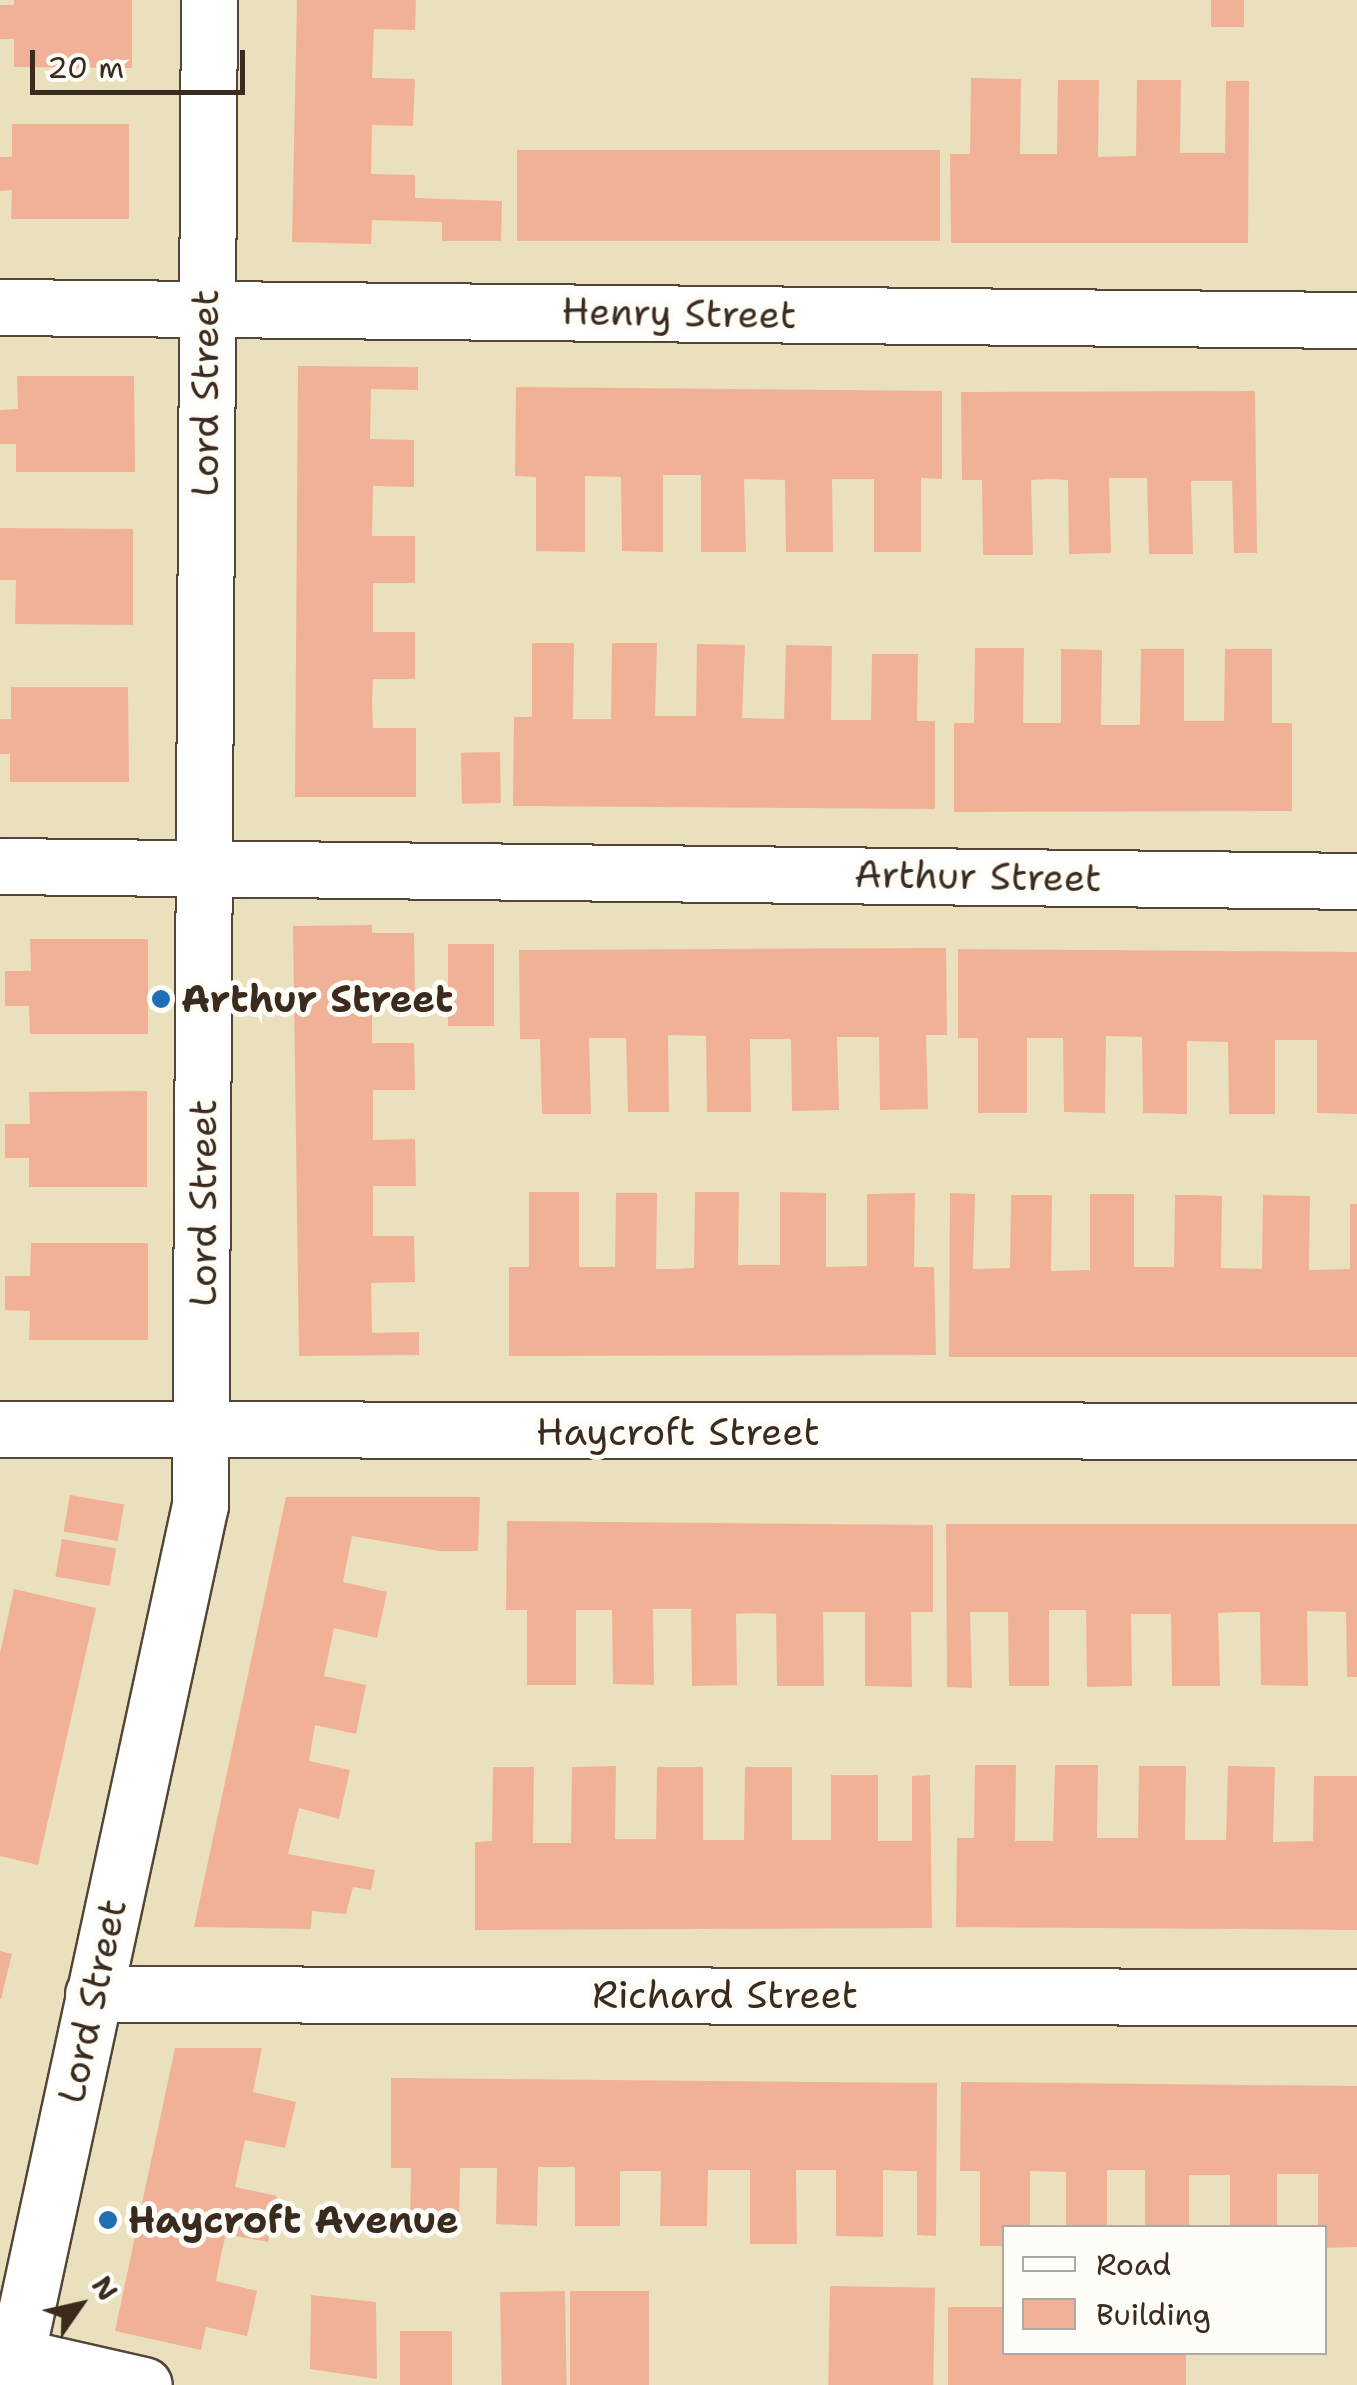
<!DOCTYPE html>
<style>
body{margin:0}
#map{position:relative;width:1357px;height:2385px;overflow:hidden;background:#ebe0bd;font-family:"Shantell Sans",sans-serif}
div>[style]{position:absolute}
.building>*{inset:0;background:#f1b196;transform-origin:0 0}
.roads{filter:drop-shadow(2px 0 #554536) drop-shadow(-2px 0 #554536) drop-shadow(0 2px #554536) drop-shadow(0 -2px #554536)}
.street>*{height:55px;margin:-27.5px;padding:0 27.5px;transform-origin:27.5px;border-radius:27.5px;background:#fff}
.dots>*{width:28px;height:28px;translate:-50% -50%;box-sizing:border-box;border:5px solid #fdfcf7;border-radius:50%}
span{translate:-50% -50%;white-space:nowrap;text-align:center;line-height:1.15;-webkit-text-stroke:10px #fdfcf7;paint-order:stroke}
.street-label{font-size:38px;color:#3b2a1e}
.poi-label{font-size:38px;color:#3b2a1e;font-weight:700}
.left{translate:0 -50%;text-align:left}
.legend{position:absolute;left:1002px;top:2225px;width:325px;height:130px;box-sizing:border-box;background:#fdfcf7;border:2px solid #afa8a0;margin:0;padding:12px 18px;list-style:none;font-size:30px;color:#3b2a1e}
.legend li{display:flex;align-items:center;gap:20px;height:50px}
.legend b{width:50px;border:2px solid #afa8a0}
.north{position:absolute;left:30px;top:2255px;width:100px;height:100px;-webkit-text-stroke:8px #fdfcf7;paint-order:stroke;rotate:56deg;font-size:28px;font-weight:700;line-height:40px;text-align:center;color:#3b2a1e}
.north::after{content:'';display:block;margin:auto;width:35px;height:45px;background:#3b2a1e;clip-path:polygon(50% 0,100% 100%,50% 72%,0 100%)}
.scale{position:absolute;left:30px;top:50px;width:215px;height:45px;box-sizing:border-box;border:5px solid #3b2a1e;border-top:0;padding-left:12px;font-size:30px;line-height:35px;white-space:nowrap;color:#3b2a1e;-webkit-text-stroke:8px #fdfcf7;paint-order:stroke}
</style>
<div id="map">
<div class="building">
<div style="clip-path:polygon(14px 0,132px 0,132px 68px,14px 67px,14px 39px,0 39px,0 5px,14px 5px)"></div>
<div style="clip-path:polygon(297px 0,416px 0,415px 30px,374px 29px,372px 78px,415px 79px,414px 104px,413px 126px,372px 125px,371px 174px,415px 175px,415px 198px,502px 201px,501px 241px,442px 241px,442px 222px,372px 220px,371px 244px,292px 242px)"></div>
<div style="left:1211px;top:0;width:33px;height:27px"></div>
<div style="clip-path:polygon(971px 78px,1021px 79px,1020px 154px,1057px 154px,1058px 80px,1099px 80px,1098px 157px,1136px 156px,1137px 80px,1181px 80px,1180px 153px,1225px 153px,1226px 81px,1249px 81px,1248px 243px,951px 243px,950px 154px,970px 154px)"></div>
<div style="clip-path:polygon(12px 124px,129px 124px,129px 219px,11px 219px,12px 190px,0 191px,0 157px,12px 157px)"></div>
<div style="left:940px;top:150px;width:91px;height:423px;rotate:90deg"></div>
<div style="clip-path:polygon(298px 366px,418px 367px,418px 390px,371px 389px,370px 439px,414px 440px,414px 487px,373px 486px,372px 536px,415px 536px,415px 583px,373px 583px,373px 632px,415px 632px,415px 679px,373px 679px,372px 701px,373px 728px,416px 728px,416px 797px,295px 797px)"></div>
<div style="clip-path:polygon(17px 376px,134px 376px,135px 472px,16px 472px,16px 444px,0 444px,0 410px,18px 409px)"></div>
<div style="clip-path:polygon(516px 387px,942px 391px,942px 479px,921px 478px,921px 552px,874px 552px,874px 479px,832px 479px,833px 552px,786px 552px,785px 480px,744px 479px,746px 552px,701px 552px,701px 475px,663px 475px,663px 552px,622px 551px,621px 477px,585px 476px,585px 552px,536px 551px,536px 477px,515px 476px)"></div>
<div style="clip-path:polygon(1255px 391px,1257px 553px,1234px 553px,1232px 481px,1191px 481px,1193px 554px,1149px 554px,1147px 478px,1109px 478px,1111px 553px,1069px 554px,1068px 480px,1051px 479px,1031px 480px,1033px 555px,983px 555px,982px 480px,962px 480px,961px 392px)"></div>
<div style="clip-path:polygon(0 528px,133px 529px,133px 625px,15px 624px,16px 580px,0 580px)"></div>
<div style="clip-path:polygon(532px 643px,574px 643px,573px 719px,611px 719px,612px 643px,657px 643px,655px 716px,696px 716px,697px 644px,745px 645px,742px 718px,784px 719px,786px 645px,832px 646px,831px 720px,871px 720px,872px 654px,918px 654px,917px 721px,935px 721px,935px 809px,513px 806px,514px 717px,532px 717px)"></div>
<div style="clip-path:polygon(975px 648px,1024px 648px,1023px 723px,1061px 723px,1061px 649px,1102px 650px,1101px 725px,1140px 725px,1141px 649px,1184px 649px,1184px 721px,1224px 721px,1225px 649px,1272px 649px,1272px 723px,1292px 723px,1292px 811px,954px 812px,954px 723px,974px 723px)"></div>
<div style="clip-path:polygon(11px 687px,128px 687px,129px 782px,10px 782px,10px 754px,0 754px,0 719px,11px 719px)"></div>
<div style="left:500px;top:752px;width:51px;height:39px;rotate:89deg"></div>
<div style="clip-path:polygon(372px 925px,372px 933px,414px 933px,415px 994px,372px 994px,372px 1043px,414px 1043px,415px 1090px,373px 1090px,373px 1140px,415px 1139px,416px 1186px,373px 1186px,373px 1236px,414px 1236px,415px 1282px,371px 1283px,372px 1333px,419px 1332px,419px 1355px,299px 1356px,293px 926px)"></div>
<div style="clip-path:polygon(30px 939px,148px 939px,148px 1034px,30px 1034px,29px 1006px,5px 1006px,5px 971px,31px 971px)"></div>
<div style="left:448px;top:944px;width:46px;height:82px"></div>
<div style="clip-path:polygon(946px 948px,947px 1035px,926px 1035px,928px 1109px,880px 1110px,879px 1037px,837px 1037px,839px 1110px,792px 1111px,791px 1039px,750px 1039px,751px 1112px,707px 1112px,706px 1036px,668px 1035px,669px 1112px,628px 1112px,626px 1038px,589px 1038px,591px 1114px,542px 1114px,540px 1039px,520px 1039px,519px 950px)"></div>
<div style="clip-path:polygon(958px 949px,1357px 952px,1357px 1114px,1317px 1113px,1317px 1040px,1275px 1040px,1275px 1114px,1229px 1114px,1228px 1042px,1187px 1041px,1187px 1114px,1143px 1113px,1142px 1037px,1106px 1036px,1105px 1113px,1064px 1112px,1063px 1038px,1027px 1038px,1027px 1113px,978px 1113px,978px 1038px,958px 1038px)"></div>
<div style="clip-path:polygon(147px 1091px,147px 1187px,29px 1187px,29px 1158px,5px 1158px,5px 1124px,30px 1124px,29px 1092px)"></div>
<div style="clip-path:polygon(529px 1192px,579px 1192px,579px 1267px,615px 1267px,616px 1193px,657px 1193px,656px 1269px,675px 1269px,694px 1268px,695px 1192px,739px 1192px,738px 1265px,780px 1265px,780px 1192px,826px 1193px,826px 1267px,867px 1266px,867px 1194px,915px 1193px,914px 1267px,934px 1267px,936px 1355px,509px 1356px,509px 1267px,529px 1267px)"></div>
<div style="clip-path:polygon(950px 1193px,975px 1194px,973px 1269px,1010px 1268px,1011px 1195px,1052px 1195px,1051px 1271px,1090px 1270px,1090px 1194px,1134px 1194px,1134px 1267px,1174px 1267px,1175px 1195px,1198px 1195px,1222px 1196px,1221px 1268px,1262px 1269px,1263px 1195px,1310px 1196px,1309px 1270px,1350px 1269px,1350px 1204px,1357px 1204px,1357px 1357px,949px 1357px)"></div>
<div style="clip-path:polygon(31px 1243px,148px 1243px,148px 1340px,29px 1340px,30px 1311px,5px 1310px,5px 1276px,30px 1276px)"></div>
<div style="left:70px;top:1495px;width:55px;height:37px;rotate:10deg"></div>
<div style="clip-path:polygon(286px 1497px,480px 1497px,478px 1551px,440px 1551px,352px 1536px,343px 1582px,387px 1592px,377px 1638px,334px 1628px,324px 1676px,366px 1685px,356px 1734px,315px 1725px,309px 1761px,350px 1770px,339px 1819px,299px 1808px,288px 1854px,375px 1870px,371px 1890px,353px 1887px,346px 1914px,312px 1911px,311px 1929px,194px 1927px)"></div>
<div style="clip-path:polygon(507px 1521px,933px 1525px,933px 1612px,911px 1612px,912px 1687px,865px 1686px,865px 1612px,823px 1612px,824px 1686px,777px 1686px,776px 1614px,756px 1613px,736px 1614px,737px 1685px,692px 1686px,691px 1609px,653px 1609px,654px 1685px,613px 1684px,612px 1610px,576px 1610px,576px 1685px,527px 1685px,527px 1610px,506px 1610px)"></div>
<div style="clip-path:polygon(946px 1524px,1357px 1524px,1357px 1677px,1347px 1677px,1346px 1612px,1307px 1611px,1308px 1686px,1261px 1685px,1260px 1612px,1240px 1612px,1218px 1613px,1220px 1686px,1172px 1686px,1171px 1614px,1131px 1614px,1132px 1686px,1087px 1687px,1086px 1610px,1049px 1610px,1049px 1686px,1009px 1686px,1008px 1612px,970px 1612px,972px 1688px,947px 1687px)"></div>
<div style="left:62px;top:1539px;width:55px;height:38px;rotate:10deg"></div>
<div style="clip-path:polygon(14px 1589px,96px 1608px,38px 1865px,0 1856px,0 1653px)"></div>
<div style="clip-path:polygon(975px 1765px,1016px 1765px,1015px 1841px,1053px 1841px,1055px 1765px,1098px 1765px,1097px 1838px,1138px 1838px,1139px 1766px,1186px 1766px,1185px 1840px,1226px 1840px,1228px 1766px,1275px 1767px,1273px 1842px,1313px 1841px,1314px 1776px,1357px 1776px,1357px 1930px,956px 1927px,957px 1838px,974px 1838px)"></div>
<div style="clip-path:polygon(616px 1766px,615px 1839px,656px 1839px,657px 1767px,703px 1767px,703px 1840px,744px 1840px,745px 1767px,792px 1767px,792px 1840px,831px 1840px,831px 1775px,878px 1775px,878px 1841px,912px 1841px,912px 1776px,930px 1775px,932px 1928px,475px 1930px,475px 1842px,492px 1841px,493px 1767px,534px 1767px,533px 1843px,571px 1843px,572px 1767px)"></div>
<div style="clip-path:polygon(0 1951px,12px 1954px,1px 1999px,0 1999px)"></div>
<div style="clip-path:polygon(175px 2048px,262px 2048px,253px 2092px,296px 2102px,285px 2148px,245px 2140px,235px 2187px,277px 2196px,268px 2242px,226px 2234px,221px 2255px,216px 2281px,257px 2291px,247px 2336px,206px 2327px,201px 2350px,115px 2331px)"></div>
<div style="clip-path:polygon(391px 2078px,937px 2083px,936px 2236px,917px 2235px,917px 2171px,900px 2171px,883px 2170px,883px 2237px,836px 2236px,836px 2170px,796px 2170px,797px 2244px,750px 2244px,750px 2170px,708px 2170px,707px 2226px,660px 2226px,661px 2171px,620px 2171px,620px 2226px,575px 2226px,575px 2167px,538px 2167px,537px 2226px,496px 2224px,497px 2168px,460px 2168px,459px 2226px,410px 2225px,411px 2168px,391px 2168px)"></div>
<div style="clip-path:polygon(961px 2082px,1357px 2086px,1357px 2247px,1324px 2248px,1324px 2228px,1318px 2228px,1318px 2174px,1277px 2174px,1277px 2228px,1230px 2228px,1230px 2175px,1189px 2175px,1189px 2228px,1145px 2228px,1145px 2170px,1107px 2170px,1107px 2228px,1066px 2228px,1066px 2172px,1030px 2171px,1030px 2228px,1004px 2228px,1004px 2246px,980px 2246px,980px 2171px,960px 2171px)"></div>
<div style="left:830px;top:2286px;width:105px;height:99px;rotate:1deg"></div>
<div style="left:565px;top:2291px;width:94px;height:65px;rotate:89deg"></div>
<div style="left:570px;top:2291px;width:79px;height:94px"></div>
<div style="clip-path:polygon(311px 2295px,376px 2302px,377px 2379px,310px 2369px)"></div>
<div style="clip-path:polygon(948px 2307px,1004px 2307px,1004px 2352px,1186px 2352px,1186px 2385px,948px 2385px)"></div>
<div style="left:452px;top:2331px;width:54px;height:52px;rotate:90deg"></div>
</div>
<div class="roads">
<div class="street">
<div style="left:0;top:307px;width:1357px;rotate:0.55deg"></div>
<div style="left:0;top:866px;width:1357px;rotate:0.63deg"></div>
<div style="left:0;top:1429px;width:1357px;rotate:0.08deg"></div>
<div style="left:93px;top:1994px;width:1264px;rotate:0.14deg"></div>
<div style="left:16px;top:2356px;width:131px;rotate:12.8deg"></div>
<div style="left:10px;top:2385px;width:900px;rotate:-77.82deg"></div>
<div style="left:200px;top:1505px;width:1505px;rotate:-89.66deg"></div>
</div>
</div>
<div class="dots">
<div style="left:161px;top:999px;background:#1f6fb2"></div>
<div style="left:108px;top:2220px;background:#1f6fb2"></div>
</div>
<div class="street-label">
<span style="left:679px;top:313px;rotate:1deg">Henry Street</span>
<span style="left:205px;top:393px;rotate:-90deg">Lord Street</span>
<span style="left:978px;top:876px;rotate:1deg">Arthur Street</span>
<span style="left:203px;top:1203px;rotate:-90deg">Lord Street</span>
<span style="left:678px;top:1432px">Haycroft Street</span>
<span style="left:725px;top:1995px">Richard Street</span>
<span style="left:92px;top:2001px;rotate:-78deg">Lord Street</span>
</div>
<div class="poi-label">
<span class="left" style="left:181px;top:999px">Arthur Street</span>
<span class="left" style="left:128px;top:2220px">Haycroft Avenue</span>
</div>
<ul class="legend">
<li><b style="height:12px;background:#fff"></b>Road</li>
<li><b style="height:28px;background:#f1b196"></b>Building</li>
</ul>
<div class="north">N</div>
<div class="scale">20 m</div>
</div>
